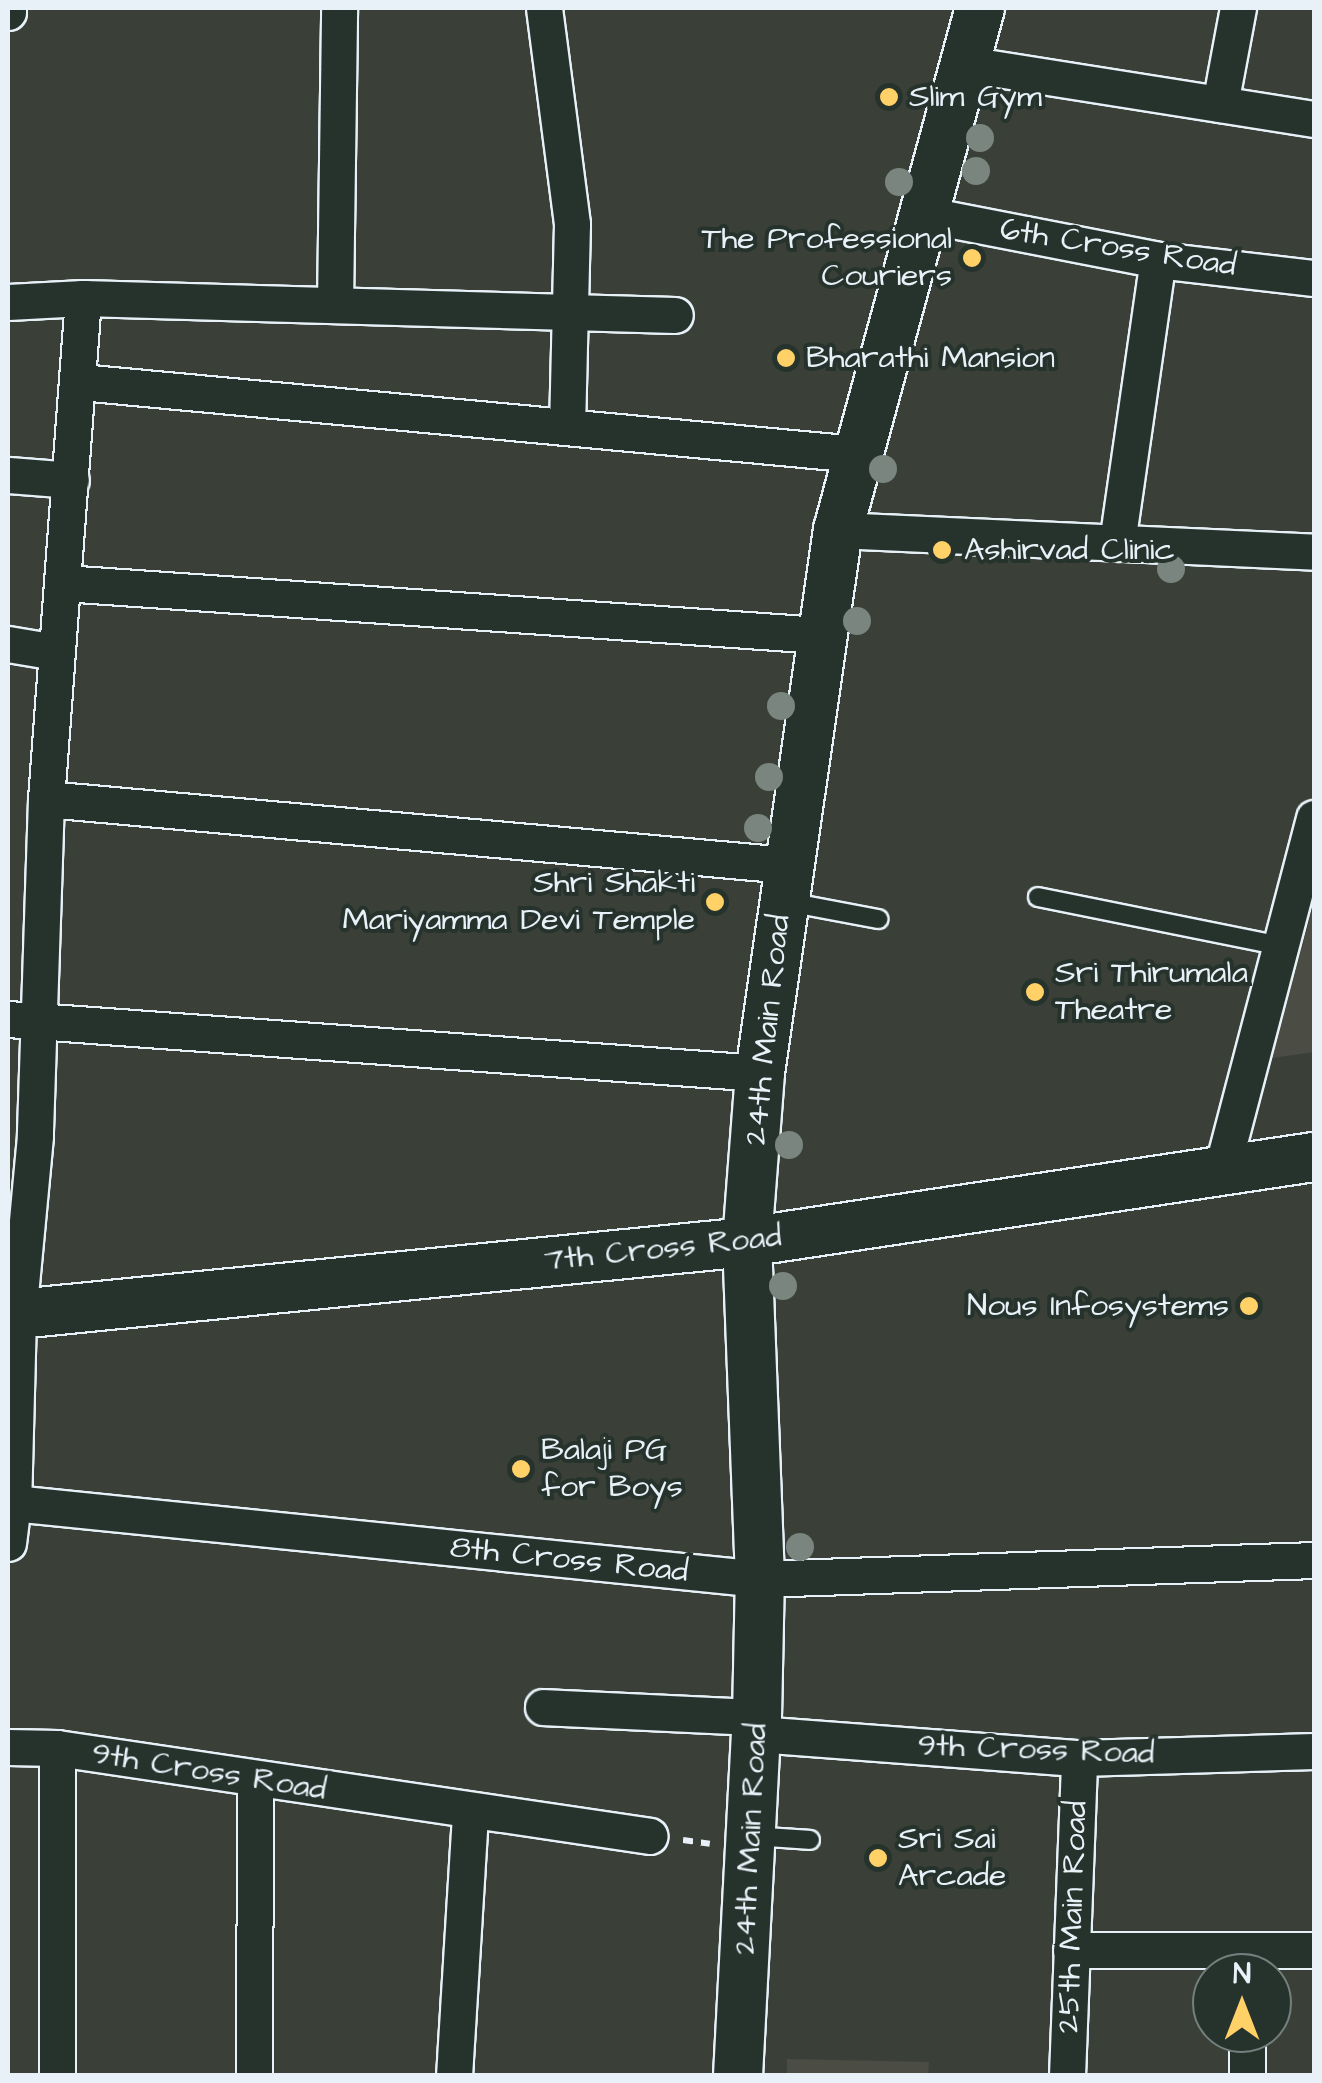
<!DOCTYPE html>
<style>
body{margin:0}
#map{position:relative;width:1322px;height:2083px;overflow:hidden;background:#3a4038;font-family:"Architects Daughter",sans-serif}
div>[style]{position:absolute}
.built>*{inset:0;background:#4b4c44}
.path>*{height:6px;margin-top:-3px;transform-origin:0;background:repeating-linear-gradient(90deg,#e8f1f8 0 10px,transparent 0 18px)}
.roads{filter:drop-shadow(2px 0 #e8f1f8) drop-shadow(-2px 0 #e8f1f8) drop-shadow(0 2px #e8f1f8) drop-shadow(0 -2px #e8f1f8)}
.lane>*{height:18px;margin:-9px;padding:0 9px;transform-origin:9px;border-radius:9px;background:#26332d}
.street>*{height:35px;margin:-17.5px;padding:0 17.5px;transform-origin:17.5px;border-radius:17.5px;background:#26332d}
.secondary>*{height:48px;margin:-24px;padding:0 24px;transform-origin:24px;border-radius:24px;background:#26332d}
.trees>*{width:28px;height:28px;margin:-14px;border-radius:50%;background:#79857e}
.dots>*{width:28px;height:28px;translate:-50% -50%;box-sizing:border-box;border:5px solid #26332d;border-radius:50%}
span{translate:-50% -50%;white-space:nowrap;text-align:center;line-height:1.15;-webkit-text-stroke:8px #26332d;paint-order:stroke}
.poi-label{font-size:32px;color:#e8f1f8}
.left{translate:0 -50%;text-align:left}
.right{translate:-100% -50%;text-align:right}
.street-label{font-size:32px;color:#e8f1f8}
.frame{position:absolute;inset:0;border:10px solid #e8f1f8;pointer-events:none}
.north{position:absolute;left:1192px;top:1953px;width:100px;height:100px;box-sizing:border-box;background:#26332d;border:2px solid #747f7e;border-radius:50%;rotate:0deg;font-size:28px;font-weight:700;line-height:40px;text-align:center;color:#e8f1f8}
.north::after{content:'';display:block;margin:auto;width:35px;height:45px;background:#ffd166;clip-path:polygon(50% 0,100% 100%,50% 72%,0 100%)}
</style>
<div id="map">
<div class="built">
<div style="clip-path:polygon(1314px 903px,1314px 1052px,1272px 1058px)"></div>
<div style="clip-path:polygon(787px 2059px,929px 2062px,928px 2075px,787px 2075px)"></div>
</div>
<div class="path">
<div style="left:683px;top:1840px;width:27px;rotate:8deg"></div>
</div>
<div class="roads">
<div class="lane">
<div style="left:1038px;top:897px;width:248px;rotate:11.4deg"></div>
<div style="left:788px;top:902px;width:92px;rotate:10.7deg"></div>
<div style="left:752px;top:1836px;width:58px;rotate:3.9deg"></div>
</div>
<div class="street">
<div style="left:544px;top:8px;width:218px;rotate:82.6deg"></div>
<div style="left:572px;top:224px;width:199px;rotate:91.4deg"></div>
<div style="left:8px;top:12px;width:4px;rotate:-90deg"></div>
<div style="left:966px;top:64px;width:352px;rotate:9deg"></div>
<div style="left:1220px;top:104px;width:98px;rotate:-79.4deg"></div>
<div style="left:922px;top:214px;width:240px;rotate:11deg"></div>
<div style="left:1158px;top:260px;width:157px;rotate:6.6deg"></div>
<div style="left:83px;top:298px;width:502px;rotate:94.22deg"></div>
<div style="left:46px;top:799px;width:337px;rotate:91.9deg"></div>
<div style="left:35px;top:1136px;width:181px;rotate:95.4deg"></div>
<div style="left:18px;top:1316px;width:187px;rotate:91.5deg"></div>
<div style="left:13px;top:1503px;width:751px;rotate:5.81deg"></div>
<div style="left:760px;top:1579px;width:554px;rotate:-1.96deg"></div>
<div style="left:8px;top:302px;width:75px;rotate:-3.1deg"></div>
<div style="left:83px;top:298px;width:592px;rotate:1.64deg"></div>
<div style="left:335px;top:305px;width:297px;rotate:-89.2deg"></div>
<div style="left:80px;top:382px;width:779px;rotate:5.3deg"></div>
<div style="left:8px;top:475px;width:63px;rotate:4.5deg"></div>
<div style="left:838px;top:530px;width:477px;rotate:2.6deg"></div>
<div style="left:1117px;top:543px;width:286px;rotate:-81.8deg"></div>
<div style="left:63px;top:583px;width:759px;rotate:3.93deg"></div>
<div style="left:8px;top:644px;width:49px;rotate:9.5deg"></div>
<div style="left:46px;top:799px;width:744px;rotate:5.09deg"></div>
<div style="left:8px;top:1019px;width:754px;rotate:4.11deg"></div>
<div style="left:1222px;top:1169px;width:363px;rotate:-75.3deg"></div>
<div style="left:8px;top:1543px;width:40px;rotate:-82.9deg"></div>
<div style="left:543px;top:1707px;width:214px;rotate:2.7deg"></div>
<div style="left:757px;top:1734px;width:323px;rotate:4.3deg"></div>
<div style="left:1079px;top:1758px;width:235px;rotate:-1.7deg"></div>
<div style="left:8px;top:1747px;width:49px;rotate:1.2deg"></div>
<div style="left:57px;top:1748px;width:599px;rotate:8.44deg"></div>
<div style="left:57px;top:1748px;width:328px;rotate:90deg"></div>
<div style="left:1071px;top:1950px;width:243px"></div>
<div style="left:1247px;top:2033px;width:43px;rotate:90deg"></div>
<div style="left:254px;top:2076px;width:298px;rotate:-89.8deg"></div>
<div style="left:454px;top:2076px;width:262px;rotate:-86.5deg"></div>
<div style="left:1067px;top:2076px;width:318px;rotate:-87.8deg"></div>
</div>
<div class="secondary">
<div style="left:8px;top:1315px;width:743px;rotate:-5.64deg"></div>
<div style="left:747px;top:1242px;width:573px;rotate:-8.53deg"></div>
<div style="left:738px;top:2076px;width:360px;rotate:-87deg"></div>
<div style="left:757px;top:1717px;width:138px;rotate:-88.8deg"></div>
<div style="left:760px;top:1579px;width:337px;rotate:-92.2deg"></div>
<div style="left:747px;top:1242px;width:169px;rotate:-85.6deg"></div>
<div style="left:760px;top:1073px;width:549px;rotate:-81.83deg"></div>
<div style="left:838px;top:530px;width:541px;rotate:-74.78deg"></div>
</div>
</div>
<div class="trees">
<div style="left:980px;top:138px"></div>
<div style="left:976px;top:171px"></div>
<div style="left:899px;top:182px"></div>
<div style="left:883px;top:469px"></div>
<div style="left:1171px;top:569px"></div>
<div style="left:857px;top:621px"></div>
<div style="left:781px;top:706px"></div>
<div style="left:769px;top:777px"></div>
<div style="left:758px;top:828px"></div>
<div style="left:789px;top:1145px"></div>
<div style="left:783px;top:1286px"></div>
<div style="left:800px;top:1547px"></div>
</div>
<div class="dots">
<div style="left:889px;top:97px;background:#ffd166"></div>
<div style="left:972px;top:258px;background:#ffd166"></div>
<div style="left:786px;top:358px;background:#ffd166"></div>
<div style="left:942px;top:550px;background:#ffd166"></div>
<div style="left:715px;top:902px;background:#ffd166"></div>
<div style="left:1035px;top:992px;background:#ffd166"></div>
<div style="left:1249px;top:1306px;background:#ffd166"></div>
<div style="left:521px;top:1469px;background:#ffd166"></div>
<div style="left:878px;top:1858px;background:#ffd166"></div>
</div>
<div class="poi-label">
<span class="left" style="left:909px;top:97px">Slim Gym</span>
<span class="right" style="left:952px;top:258px">The Professional<br>Couriers</span>
<span class="left" style="left:806px;top:358px">Bharathi Mansion</span>
<span class="left" style="left:964px;top:550px">Ashirvad Clinic</span>
<span class="right" style="left:695px;top:902px">Shri Shakti<br>Mariyamma Devi Temple</span>
<span class="left" style="left:1055px;top:992px">Sri Thirumala<br>Theatre</span>
<span class="right" style="left:1229px;top:1306px">Nous Infosystems</span>
<span class="left" style="left:541px;top:1469px">Balaji PG<br>for Boys</span>
<span class="left" style="left:898px;top:1858px">Sri Sai<br>Arcade</span>
</div>
<div class="street-label">
<span style="left:1118px;top:248px;rotate:9deg">6th Cross Road</span>
<span style="left:768px;top:1030px;rotate:-84deg">24th Main Road</span>
<span style="left:663px;top:1249px;rotate:-6deg">7th Cross Road</span>
<span style="left:569px;top:1560px;rotate:6deg">8th Cross Road</span>
<span style="left:1036px;top:1750px;rotate:2deg">9th Cross Road</span>
<span style="left:209px;top:1772px;rotate:9deg">9th Cross Road</span>
<span style="left:751px;top:1839px;rotate:-87deg">24th Main Road</span>
<span style="left:1073px;top:1917px;rotate:-88deg">25th Main Road</span>
</div>
<div class="frame"></div>
<div class="north">N</div>
</div>
